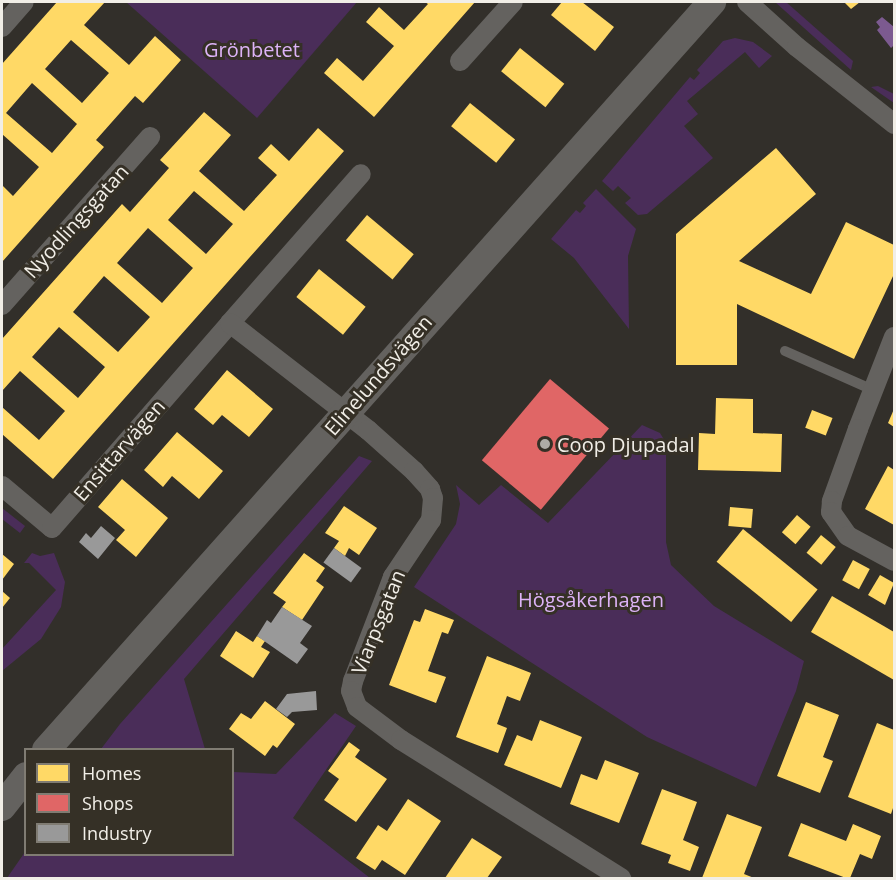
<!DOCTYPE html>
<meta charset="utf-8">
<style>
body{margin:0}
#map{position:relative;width:896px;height:880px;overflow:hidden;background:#322f2a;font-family:"Open Sans",sans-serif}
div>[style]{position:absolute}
.green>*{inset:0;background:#4a2d59}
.water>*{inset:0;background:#7c5a90}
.homes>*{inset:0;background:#ffd966;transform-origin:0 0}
.shops>*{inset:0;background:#e06666;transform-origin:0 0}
.industry>*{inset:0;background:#999;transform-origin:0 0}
.lane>*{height:10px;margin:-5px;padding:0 5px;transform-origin:5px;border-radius:5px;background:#64625f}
.street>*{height:20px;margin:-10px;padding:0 10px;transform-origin:10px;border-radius:10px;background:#64625f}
.secondary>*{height:28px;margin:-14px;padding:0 14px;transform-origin:14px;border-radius:14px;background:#64625f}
.dots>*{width:16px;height:16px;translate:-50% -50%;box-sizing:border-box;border:3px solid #353026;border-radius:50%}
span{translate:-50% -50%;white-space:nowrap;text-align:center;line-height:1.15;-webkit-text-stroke:6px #353026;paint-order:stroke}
.park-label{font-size:20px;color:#ddb3f7}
.street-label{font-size:20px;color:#f1eee7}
.poi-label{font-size:20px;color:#f1eee7}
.left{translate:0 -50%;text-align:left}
.frame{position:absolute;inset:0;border:3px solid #f1eee7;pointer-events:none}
.legend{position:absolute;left:24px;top:748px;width:210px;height:108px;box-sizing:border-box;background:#353026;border:2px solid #807c73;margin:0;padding:8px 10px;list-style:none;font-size:18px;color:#f1eee7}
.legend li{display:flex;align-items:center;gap:12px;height:30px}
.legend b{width:30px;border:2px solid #807c73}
</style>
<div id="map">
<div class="green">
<div style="clip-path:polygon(126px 2px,357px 2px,257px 118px)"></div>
<div style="clip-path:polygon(775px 2px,786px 2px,853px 61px,851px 70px)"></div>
<div style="clip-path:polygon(735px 38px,753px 42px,772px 56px,759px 68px,745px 52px,687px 101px,698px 114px,684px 126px,713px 158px,647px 214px,638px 215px,625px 203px,631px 198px,618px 186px,613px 191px,602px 181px,690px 77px,694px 80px,700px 73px,697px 70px,723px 41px)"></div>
<div style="clip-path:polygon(878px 86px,894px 94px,894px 103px,871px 87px)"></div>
<div style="clip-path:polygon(596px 189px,636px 229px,628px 256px,629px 329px,574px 258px,551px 239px,576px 210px,580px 213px,586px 206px,583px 203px)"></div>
<div style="clip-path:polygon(642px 425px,660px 433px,666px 443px,666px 542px,671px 565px,714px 606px,804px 661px,796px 691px,756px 787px,647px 737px,414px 587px,456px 524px,460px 504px,456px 485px,479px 505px,501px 485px,548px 523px)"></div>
<div style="clip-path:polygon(359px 456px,372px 461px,184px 679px,205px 749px,101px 749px,120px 724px)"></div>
<div style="clip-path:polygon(2px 508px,25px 526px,20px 533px,2px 519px)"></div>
<div style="clip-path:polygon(32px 553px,40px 556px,54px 553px,65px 582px,61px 607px,41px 639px,2px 671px,2px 649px,56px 590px,29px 563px,24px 563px)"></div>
<div style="clip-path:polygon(335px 713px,356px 726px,293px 818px,370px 878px,7px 878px,25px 852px,26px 854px,232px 854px,233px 772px,276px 774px)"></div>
</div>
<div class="water">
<div style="clip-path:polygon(882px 17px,894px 27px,894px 45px,891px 48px,877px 30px,880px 27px,876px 22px)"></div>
</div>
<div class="homes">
<div style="clip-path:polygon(evenodd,57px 2px,105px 2px,84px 25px,129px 65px,155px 36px,181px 60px,143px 103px,135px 96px,96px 140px,104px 147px,2px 262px,2px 185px,13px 196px,39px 167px,2px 134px,2px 64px,57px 2px,71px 40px,109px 73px,82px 103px,45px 69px,71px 40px,57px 2px,32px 83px,77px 124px,52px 153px,6px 113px,32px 83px)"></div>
<div style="clip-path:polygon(425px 2px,475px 2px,374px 117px,324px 73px,337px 58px,363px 81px,394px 46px,366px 22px,379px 7px,404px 30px,428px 4px)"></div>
<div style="clip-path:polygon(562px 2px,582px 2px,614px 27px,595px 51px,551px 15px)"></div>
<div style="clip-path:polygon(844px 2px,860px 2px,851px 9px)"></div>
<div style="left:520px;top:48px;width:57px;height:30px;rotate:39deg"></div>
<div style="left:470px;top:103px;width:58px;height:30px;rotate:39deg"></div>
<div style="clip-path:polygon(evenodd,204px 112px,231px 135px,199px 171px,244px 211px,277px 175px,258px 158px,271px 144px,289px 161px,318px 128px,344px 151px,53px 479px,2px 434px,2px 407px,39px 440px,65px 411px,20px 371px,2px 391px,2px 339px,122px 204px,130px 212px,169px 168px,160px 160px,204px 112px,194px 191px,233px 224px,206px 254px,168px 220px,194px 191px,204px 112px,148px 228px,193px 268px,162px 303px,117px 263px,148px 228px,204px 112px,104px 276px,150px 317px,118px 352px,73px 312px,104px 276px,204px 112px,59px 327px,105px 367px,78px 398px,32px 357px,59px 327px)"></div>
<div style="clip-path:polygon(776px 148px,816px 194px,739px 261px,811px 294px,846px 222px,894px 245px,894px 274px,854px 359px,737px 304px,737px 365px,676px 365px,676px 234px)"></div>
<div style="left:367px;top:215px;width:61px;height:33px;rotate:40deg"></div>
<div style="left:319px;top:269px;width:60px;height:36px;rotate:39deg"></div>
<div style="clip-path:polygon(227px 370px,273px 409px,249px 437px,222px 415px,213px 425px,194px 409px)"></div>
<div style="clip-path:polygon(716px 398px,753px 399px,753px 433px,782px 434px,781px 472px,698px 470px,699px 433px,715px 434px)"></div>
<div style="clip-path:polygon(894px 409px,894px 427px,888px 423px)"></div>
<div style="left:812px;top:410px;width:22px;height:19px;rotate:21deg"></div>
<div style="clip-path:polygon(177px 432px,223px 471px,199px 499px,172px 476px,163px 487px,144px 470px)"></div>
<div style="clip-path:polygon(888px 466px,894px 470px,894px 525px,865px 509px)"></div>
<div style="clip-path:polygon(122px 479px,168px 518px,136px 557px,116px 540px,125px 530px,98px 507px)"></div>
<div style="clip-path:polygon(344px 506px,377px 528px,359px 555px,349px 548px,345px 556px,334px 548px,339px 541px,325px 533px)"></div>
<div style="left:730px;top:507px;width:23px;height:19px;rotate:5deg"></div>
<div style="left:797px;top:515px;width:18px;height:23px;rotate:41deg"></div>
<div style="left:743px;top:529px;width:96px;height:42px;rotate:39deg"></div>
<div style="left:821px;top:535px;width:19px;height:23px;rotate:39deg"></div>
<div style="clip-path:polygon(304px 553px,325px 568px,316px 581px,324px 587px,302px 620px,282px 607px,286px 602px,273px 593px)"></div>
<div style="clip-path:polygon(2px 554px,14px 564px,2px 580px)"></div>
<div style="left:853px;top:560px;width:19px;height:23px;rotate:28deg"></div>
<div style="clip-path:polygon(880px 575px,894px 583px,885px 605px,868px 595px)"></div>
<div style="clip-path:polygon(2px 591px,10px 598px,2px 608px)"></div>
<div style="clip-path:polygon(832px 596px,894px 632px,894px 680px,811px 632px)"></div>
<div style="clip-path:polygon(425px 609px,454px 620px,448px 634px,442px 632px,428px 671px,446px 677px,436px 703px,389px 685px,414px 620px,420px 622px)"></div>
<div style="clip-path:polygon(236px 631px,253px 642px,257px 636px,265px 641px,261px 647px,270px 652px,253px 678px,220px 656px)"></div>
<div style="clip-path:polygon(487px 656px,531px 673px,520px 701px,507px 696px,497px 724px,507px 728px,498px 753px,456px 737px)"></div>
<div style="clip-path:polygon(265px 701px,295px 724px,277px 748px,273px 745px,265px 756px,229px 729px,241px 713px,251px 719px)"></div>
<div style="clip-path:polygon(806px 702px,839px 715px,823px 757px,833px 761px,820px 793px,777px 776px)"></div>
<div style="clip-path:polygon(540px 720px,582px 737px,561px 788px,504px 765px,517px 735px,532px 741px)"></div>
<div style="clip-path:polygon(877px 723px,894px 730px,894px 805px,891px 814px,848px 797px)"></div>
<div style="clip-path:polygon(349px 742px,360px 750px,355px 757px,387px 779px,356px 822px,324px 800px,339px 779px,328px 771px)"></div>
<div style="clip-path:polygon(605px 760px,639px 773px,619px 823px,570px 804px,581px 774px,597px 780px)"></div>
<div style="clip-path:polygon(662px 789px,697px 802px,683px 840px,699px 847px,690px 871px,668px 863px,671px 855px,641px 844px)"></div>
<div style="clip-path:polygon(408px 799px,441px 821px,405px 875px,382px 860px,375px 870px,356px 858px,378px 825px,387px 831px)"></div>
<div style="clip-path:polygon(727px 814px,762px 827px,744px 874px,754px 878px,702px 878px)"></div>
<div style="clip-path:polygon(801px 823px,846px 841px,853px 824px,881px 836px,872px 859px,860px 854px,850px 878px,846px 878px,788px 856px)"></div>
<div style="clip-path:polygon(472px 838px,502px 857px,487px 878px,445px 878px)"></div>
</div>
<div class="shops">
<div style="left:550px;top:379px;width:77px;height:106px;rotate:40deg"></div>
</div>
<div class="industry">
<div style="clip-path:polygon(101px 526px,115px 538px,98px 559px,79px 542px,86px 533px,91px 538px)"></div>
<div style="left:334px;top:548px;width:34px;height:18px;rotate:36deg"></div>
<div style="clip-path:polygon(282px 607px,312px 626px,300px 643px,308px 649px,297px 664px,257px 636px,267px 620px,271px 623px)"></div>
<div style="clip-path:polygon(316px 691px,317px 710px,292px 712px,287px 717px,276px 709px,287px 694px)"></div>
</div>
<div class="lane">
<div style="left:785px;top:351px;width:96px;rotate:23.9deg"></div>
</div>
<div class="street">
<div style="left:747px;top:2px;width:67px;rotate:42deg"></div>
<div style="left:797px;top:47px;width:124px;rotate:38.4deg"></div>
<div style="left:2px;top:27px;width:33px;rotate:-49deg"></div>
<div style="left:460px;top:61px;width:79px;rotate:-48.1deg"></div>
<div style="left:2px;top:305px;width:224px;rotate:-48.6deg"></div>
<div style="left:230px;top:323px;width:198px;rotate:-48.7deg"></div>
<div style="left:894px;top:337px;width:99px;rotate:111.4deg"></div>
<div style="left:858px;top:429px;width:77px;rotate:109.9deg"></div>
<div style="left:832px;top:501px;width:11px;rotate:95deg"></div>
<div style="left:831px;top:512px;width:29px;rotate:55deg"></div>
<div style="left:848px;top:536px;width:52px;rotate:28.5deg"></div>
<div style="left:2px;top:486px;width:65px;rotate:40deg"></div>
<div style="left:52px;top:528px;width:271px;rotate:-49deg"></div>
<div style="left:230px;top:323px;width:175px;rotate:37.8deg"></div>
<div style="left:368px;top:430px;width:62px;rotate:41.7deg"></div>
<div style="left:414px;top:471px;width:24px;rotate:48deg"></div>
<div style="left:430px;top:489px;width:9px;rotate:72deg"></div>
<div style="left:433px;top:498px;width:22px;rotate:95deg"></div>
<div style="left:431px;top:520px;width:69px;rotate:123.7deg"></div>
<div style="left:393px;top:577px;width:111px;rotate:111deg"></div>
<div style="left:353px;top:681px;width:10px;rotate:101deg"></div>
<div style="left:351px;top:691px;width:17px;rotate:69deg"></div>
<div style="left:357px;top:707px;width:55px;rotate:36.9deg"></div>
<div style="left:401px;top:740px;width:260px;rotate:32.1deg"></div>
</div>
<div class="secondary">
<div style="left:46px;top:750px;width:1002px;rotate:-48.32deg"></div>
<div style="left:2px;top:807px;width:39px;rotate:-52deg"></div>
</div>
<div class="dots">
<div style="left:545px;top:444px;background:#aeaba5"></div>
</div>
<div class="park-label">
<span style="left:252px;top:49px">Grönbetet</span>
<span style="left:591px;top:599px">Högsåkerhagen</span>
</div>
<div class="street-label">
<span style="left:76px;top:221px;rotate:-48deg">Nyodlingsgatan</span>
<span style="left:378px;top:375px;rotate:-49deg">Elinelundsvägen</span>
<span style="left:119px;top:450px;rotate:-49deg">Ensittarvägen</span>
<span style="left:378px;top:622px;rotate:-68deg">Viarpsgatan</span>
</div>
<div class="poi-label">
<span class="left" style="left:557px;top:444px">Coop Djupadal</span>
</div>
<div class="frame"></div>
<ul class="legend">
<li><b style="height:16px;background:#ffd966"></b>Homes</li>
<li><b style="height:16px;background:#e06666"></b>Shops</li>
<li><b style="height:16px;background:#999"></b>Industry</li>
</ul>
</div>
